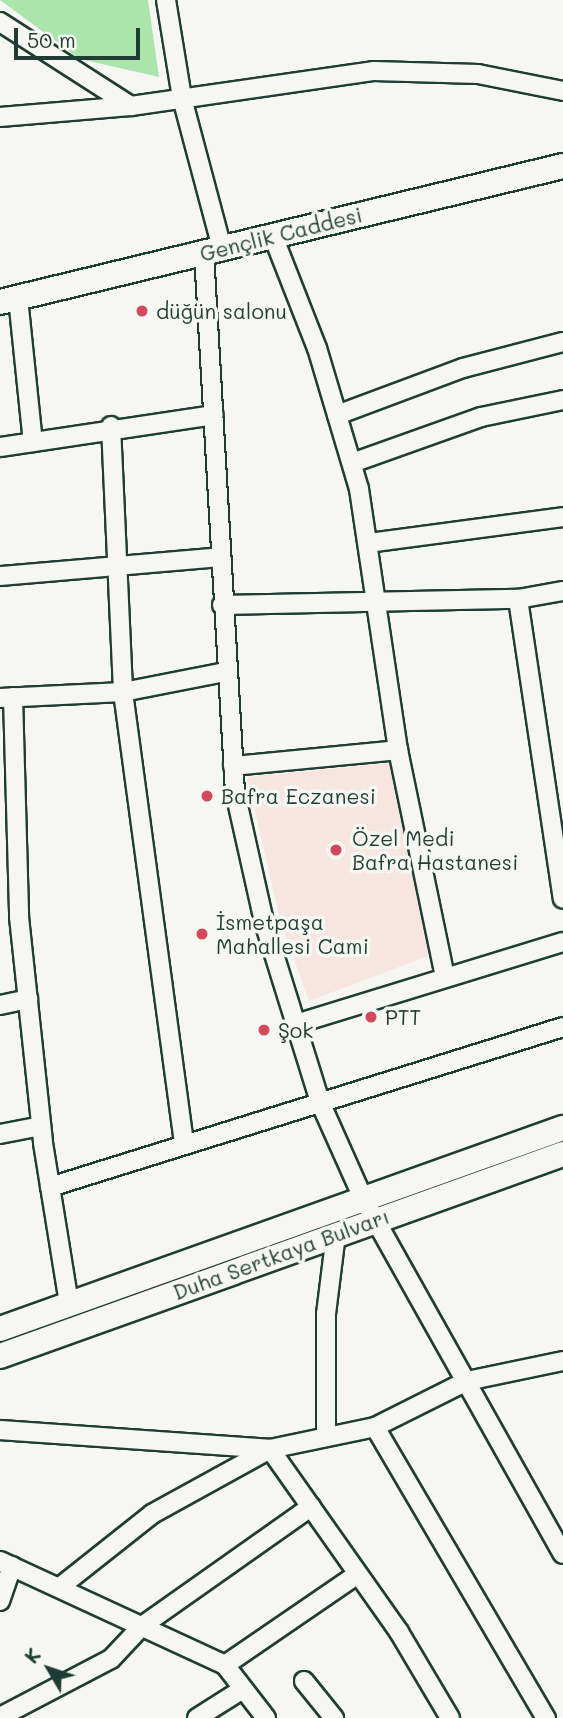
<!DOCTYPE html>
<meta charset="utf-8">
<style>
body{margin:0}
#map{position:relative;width:563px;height:1718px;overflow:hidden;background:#f6f6f2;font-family:Mali,sans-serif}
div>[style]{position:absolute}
.built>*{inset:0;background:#f7e6df}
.green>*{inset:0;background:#aae6ac}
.roads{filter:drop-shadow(2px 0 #1f3d34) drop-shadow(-2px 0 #1f3d34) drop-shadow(0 2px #1f3d34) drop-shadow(0 -2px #1f3d34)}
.minor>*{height:18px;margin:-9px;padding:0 9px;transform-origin:9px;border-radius:9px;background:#f6f6f2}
.secondary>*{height:24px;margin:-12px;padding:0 12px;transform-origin:12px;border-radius:12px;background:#f6f6f2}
.dots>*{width:19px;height:19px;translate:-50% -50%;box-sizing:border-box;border:4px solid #f6f6f2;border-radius:50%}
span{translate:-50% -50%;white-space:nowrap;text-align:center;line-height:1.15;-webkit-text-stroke:7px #f6f6f2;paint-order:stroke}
.street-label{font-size:21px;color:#1f3d34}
.poi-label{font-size:21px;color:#1f3d34}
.left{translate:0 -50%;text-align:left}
.north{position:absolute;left:14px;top:1634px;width:70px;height:70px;-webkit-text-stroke:5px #f6f6f2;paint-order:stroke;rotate:309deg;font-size:19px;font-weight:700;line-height:28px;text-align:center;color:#1f3d34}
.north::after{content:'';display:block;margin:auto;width:24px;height:32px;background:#1f3d34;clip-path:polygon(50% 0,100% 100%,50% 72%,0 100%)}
.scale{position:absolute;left:14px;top:28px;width:126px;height:32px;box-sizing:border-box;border:4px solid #1f3d34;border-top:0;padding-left:9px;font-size:21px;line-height:24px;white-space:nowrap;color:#1f3d34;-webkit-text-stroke:5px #f6f6f2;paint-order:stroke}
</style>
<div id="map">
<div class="built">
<div style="clip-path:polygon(390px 763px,431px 955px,309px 1001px,281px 923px,247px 777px)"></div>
</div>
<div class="green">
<div style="clip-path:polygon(0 0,148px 0,159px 77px,80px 59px)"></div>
</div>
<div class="roads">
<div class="minor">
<div style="left:166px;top:0;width:99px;rotate:80.7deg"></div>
<div style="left:182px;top:98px;width:155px;rotate:75.1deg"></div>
<div style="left:0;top:22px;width:156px;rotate:32.7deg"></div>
<div style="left:0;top:117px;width:131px;rotate:-4.8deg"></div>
<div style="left:131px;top:106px;width:246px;rotate:-8.2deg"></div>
<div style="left:374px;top:71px;width:104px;rotate:1.7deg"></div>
<div style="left:478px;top:74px;width:87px;rotate:11.3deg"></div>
<div style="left:273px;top:236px;width:120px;rotate:68.6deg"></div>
<div style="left:317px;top:348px;width:147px;rotate:73.4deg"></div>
<div style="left:359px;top:489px;width:264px;rotate:81.5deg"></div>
<div style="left:398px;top:750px;width:231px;rotate:78.3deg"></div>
<div style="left:204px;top:253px;width:540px;rotate:86.71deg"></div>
<div style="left:235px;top:792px;width:133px;rotate:77.4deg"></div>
<div style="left:264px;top:922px;width:189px;rotate:72.7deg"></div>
<div style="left:320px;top:1102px;width:105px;rotate:65.9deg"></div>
<div style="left:363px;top:1198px;width:408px;rotate:60.7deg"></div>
<div style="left:18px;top:298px;width:145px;rotate:84.1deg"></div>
<div style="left:337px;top:415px;width:134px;rotate:-20.5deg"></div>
<div style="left:463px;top:368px;width:103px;rotate:-14.6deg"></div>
<div style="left:111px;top:426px;width:266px;rotate:87.4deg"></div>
<div style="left:123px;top:692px;width:455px;rotate:82.3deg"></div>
<div style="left:0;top:447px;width:216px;rotate:-8.5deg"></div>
<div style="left:352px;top:463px;width:137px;rotate:-19.6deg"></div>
<div style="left:481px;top:417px;width:84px;rotate:-11.7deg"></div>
<div style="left:369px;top:543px;width:196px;rotate:-7.6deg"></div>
<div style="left:0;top:576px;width:221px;rotate:-4.9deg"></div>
<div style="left:518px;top:599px;width:303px;rotate:81.5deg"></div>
<div style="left:222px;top:605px;width:296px;rotate:-1.2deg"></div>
<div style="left:518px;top:599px;width:46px;rotate:-10.1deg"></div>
<div style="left:13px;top:697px;width:220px;rotate:88.4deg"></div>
<div style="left:19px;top:917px;width:227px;rotate:83.9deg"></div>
<div style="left:43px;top:1143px;width:163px;rotate:80.8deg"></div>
<div style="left:0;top:698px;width:123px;rotate:-2.8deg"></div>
<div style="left:123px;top:692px;width:104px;rotate:-11.1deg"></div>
<div style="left:233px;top:766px;width:166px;rotate:-5.5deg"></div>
<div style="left:0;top:1005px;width:29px;rotate:-12deg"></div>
<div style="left:296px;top:1024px;width:279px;rotate:-17.1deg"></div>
<div style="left:0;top:1134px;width:42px;rotate:-11deg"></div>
<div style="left:50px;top:1187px;width:537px;rotate:-17.32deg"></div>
<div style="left:375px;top:1427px;width:338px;rotate:59.6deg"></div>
<div style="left:0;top:1430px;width:271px;rotate:4deg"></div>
<div style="left:270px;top:1449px;width:224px;rotate:54.8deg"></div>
<div style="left:399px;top:1632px;width:100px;rotate:59.3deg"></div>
<div style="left:326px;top:1437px;width:123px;rotate:-90deg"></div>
<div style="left:326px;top:1314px;width:81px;rotate:-82.9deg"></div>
<div style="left:0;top:1561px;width:248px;rotate:24.8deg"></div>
<div style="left:225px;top:1665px;width:67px;rotate:52.3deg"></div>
<div style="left:60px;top:1587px;width:117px;rotate:-38.4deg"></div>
<div style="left:152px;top:1514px;width:135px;rotate:-28.8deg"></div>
<div style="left:270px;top:1449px;width:107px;rotate:-11.8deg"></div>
<div style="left:375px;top:1427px;width:103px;rotate:-26.6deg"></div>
<div style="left:467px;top:1381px;width:98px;rotate:-11.8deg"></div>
<div style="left:0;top:1601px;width:37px;rotate:-71deg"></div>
<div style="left:225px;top:1665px;width:161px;rotate:-34.4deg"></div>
<div style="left:304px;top:1681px;width:48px;rotate:51deg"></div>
<div style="left:0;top:1717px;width:125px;rotate:-27.6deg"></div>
<div style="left:111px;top:1659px;width:45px;rotate:-46.8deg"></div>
<div style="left:142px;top:1626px;width:207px;rotate:-35.2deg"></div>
<div style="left:197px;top:1718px;width:54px;rotate:-32.2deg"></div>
</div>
<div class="secondary">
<div style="left:0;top:302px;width:579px;rotate:-13.58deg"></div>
<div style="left:0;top:1329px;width:598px;rotate:-19.65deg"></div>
<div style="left:0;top:1356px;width:598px;rotate:-19.74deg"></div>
</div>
</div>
<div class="dots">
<div style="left:142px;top:311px;background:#d1495b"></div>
<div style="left:207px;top:796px;background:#d1495b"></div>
<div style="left:336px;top:850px;background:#d1495b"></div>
<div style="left:202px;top:934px;background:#d1495b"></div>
<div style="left:371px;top:1017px;background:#d1495b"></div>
<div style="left:264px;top:1030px;background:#d1495b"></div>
</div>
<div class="street-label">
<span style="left:281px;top:234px;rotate:-14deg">Gençlik Caddesi</span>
<span style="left:281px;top:1254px;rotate:-20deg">Duha Sertkaya Bulvarı</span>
</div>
<div class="poi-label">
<span class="left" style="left:156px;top:311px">düğün salonu</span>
<span class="left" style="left:221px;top:796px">Bafra Eczanesi</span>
<span class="left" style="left:352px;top:850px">Özel Medi<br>Bafra Hastanesi</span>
<span class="left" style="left:216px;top:934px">İsmetpaşa<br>Mahallesi Cami</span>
<span class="left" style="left:385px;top:1017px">PTT</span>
<span class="left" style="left:278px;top:1030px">Şok</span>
</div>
<div class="north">K</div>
<div class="scale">50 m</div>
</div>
